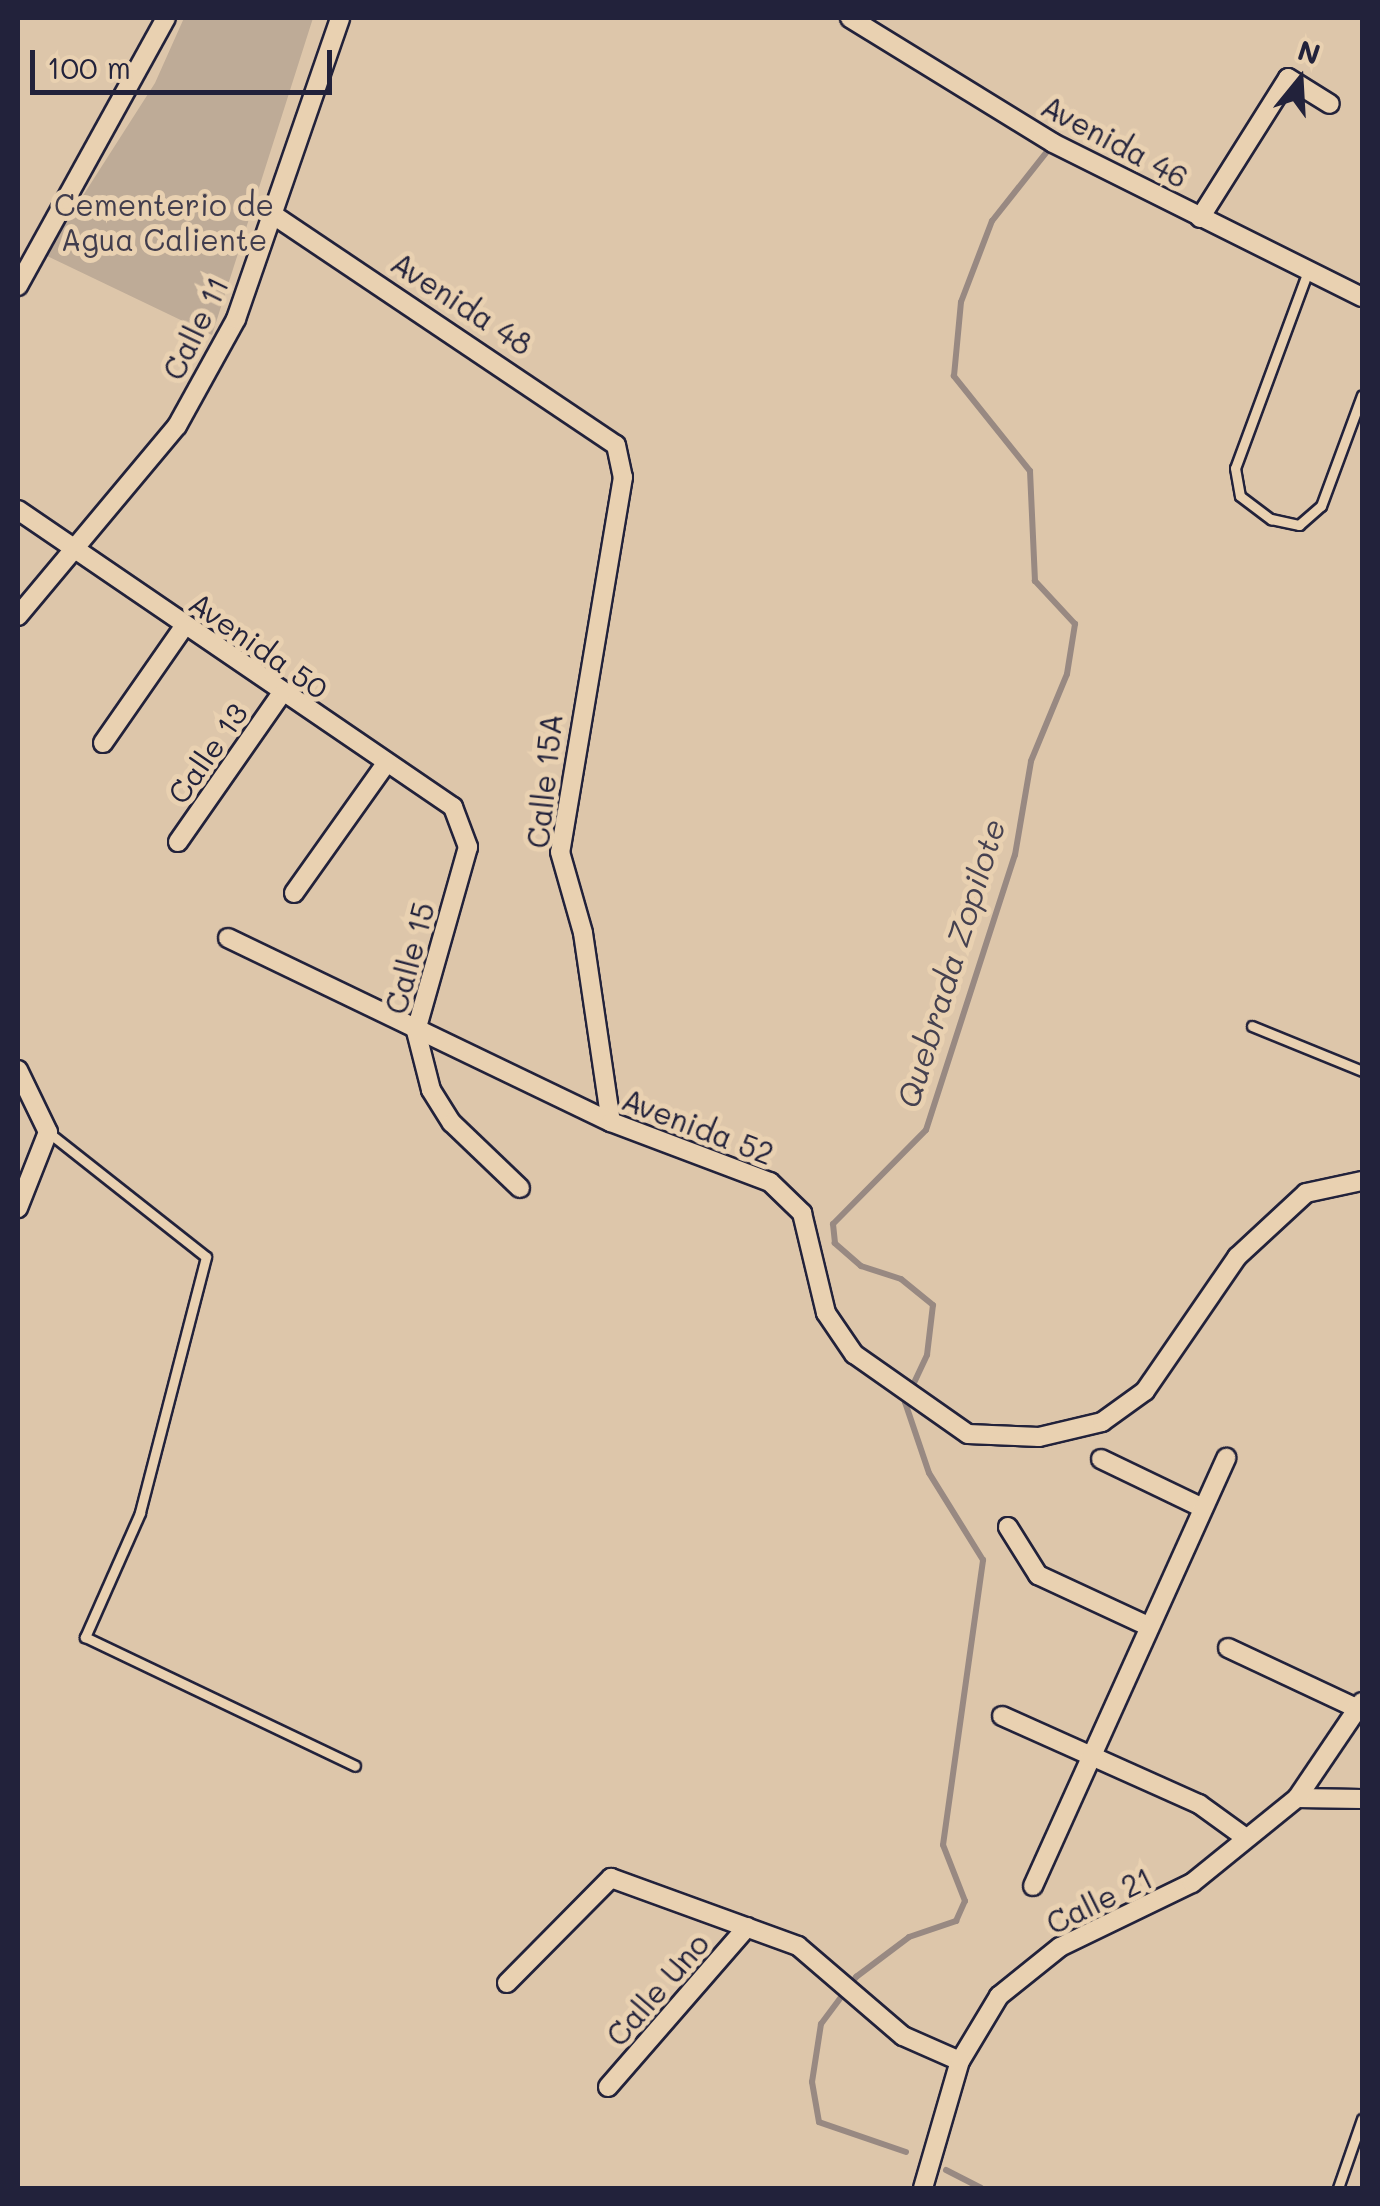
<!DOCTYPE html>
<style>
body{margin:0}
#map{position:relative;width:1380px;height:2206px;overflow:hidden;background:#ddc6aa;font-family:Mali,sans-serif}
div>[style]{position:absolute}
.green>*{inset:0;background:#beab97}
.stream>*{height:6px;margin:-3px;padding:0 3px;transform-origin:3px;border-radius:3px;background:#988982}
.roads{filter:drop-shadow(2px 0 #22223b) drop-shadow(-2px 0 #22223b) drop-shadow(0 2px #22223b) drop-shadow(0 -2px #22223b)}
.service>*{height:9px;margin:-4.5px;padding:0 4.5px;transform-origin:4.5px;border-radius:4.5px;background:#e9d1b1}
.minor>*{height:18px;margin:-9px;padding:0 9px;transform-origin:9px;border-radius:9px;background:#e9d1b1}
span{translate:-50% -50%;white-space:nowrap;text-align:center;line-height:1.15;-webkit-text-stroke:10px #e9d1b1;paint-order:stroke}
.street-label{font-size:30px;color:#22223b}
.park-label{font-size:30px;color:#413d4d}
.water-label{font-size:32px;color:#454150;font-style:italic}
.frame{position:absolute;inset:0;border:20px solid #22223b;pointer-events:none}
.north{position:absolute;left:1250px;top:30px;width:100px;height:100px;-webkit-text-stroke:8px #e9d1b1;paint-order:stroke;rotate:18deg;font-size:28px;font-weight:700;line-height:40px;text-align:center;color:#22223b}
.north::after{content:'';display:block;margin:auto;width:35px;height:45px;background:#22223b;clip-path:polygon(50% 0,100% 100%,50% 72%,0 100%)}
.scale{position:absolute;left:30px;top:50px;width:302px;height:45px;box-sizing:border-box;border:5px solid #22223b;border-top:0;padding-left:12px;font-size:30px;line-height:35px;white-space:nowrap;color:#22223b;-webkit-text-stroke:8px #e9d1b1;paint-order:stroke}
</style>
<div id="map">
<div class="green">
<div style="clip-path:polygon(184px 18px,313px 18px,212px 335px,45px 255px,155px 83px)"></div>
</div>
<div class="stream">
<div style="left:906px;top:2152px;width:92px;rotate:-161deg"></div>
<div style="left:819px;top:2122px;width:41px;rotate:-99.9deg"></div>
<div style="left:812px;top:2082px;width:59px;rotate:-81.2deg"></div>
<div style="left:821px;top:2024px;width:59px;rotate:-53.3deg"></div>
<div style="left:856px;top:1977px;width:66px;rotate:-37deg"></div>
<div style="left:909px;top:1937px;width:50px;rotate:-18.8deg"></div>
<div style="left:956px;top:1921px;width:22px;rotate:-66deg"></div>
<div style="left:965px;top:1901px;width:60px;rotate:-111.4deg"></div>
<div style="left:943px;top:1845px;width:288px;rotate:-82deg"></div>
<div style="left:983px;top:1560px;width:102px;rotate:-121.8deg"></div>
<div style="left:929px;top:1473px;width:75px;rotate:-108.7deg"></div>
<div style="left:905px;top:1402px;width:52px;rotate:-64.9deg"></div>
<div style="left:927px;top:1355px;width:50px;rotate:-83.2deg"></div>
<div style="left:933px;top:1305px;width:41px;rotate:-140.9deg"></div>
<div style="left:901px;top:1279px;width:42px;rotate:-162deg"></div>
<div style="left:861px;top:1266px;width:35px;rotate:-139deg"></div>
<div style="left:835px;top:1243px;width:19px;rotate:-96deg"></div>
<div style="left:833px;top:1224px;width:132px;rotate:-45.3deg"></div>
<div style="left:926px;top:1130px;width:289px;rotate:-72.1deg"></div>
<div style="left:1015px;top:855px;width:95px;rotate:-80.3deg"></div>
<div style="left:1031px;top:761px;width:94px;rotate:-67.5deg"></div>
<div style="left:1067px;top:674px;width:51px;rotate:-80.9deg"></div>
<div style="left:1075px;top:624px;width:59px;rotate:-132.9deg"></div>
<div style="left:1035px;top:581px;width:110px;rotate:-92.6deg"></div>
<div style="left:1030px;top:471px;width:122px;rotate:-128.7deg"></div>
<div style="left:954px;top:376px;width:74px;rotate:-84.6deg"></div>
<div style="left:961px;top:302px;width:87px;rotate:-69.1deg"></div>
<div style="left:992px;top:221px;width:98px;rotate:-51.6deg"></div>
<div style="left:946px;top:2170px;width:39px;rotate:27deg"></div>
</div>
<div class="roads">
<div class="service">
<div style="left:1308px;top:271px;width:210px;rotate:110.3deg"></div>
<div style="left:1235px;top:468px;width:28px;rotate:80deg"></div>
<div style="left:1240px;top:496px;width:39px;rotate:37deg"></div>
<div style="left:1271px;top:519px;width:29px;rotate:12deg"></div>
<div style="left:1299px;top:525px;width:29px;rotate:-41deg"></div>
<div style="left:1321px;top:506px;width:118px;rotate:-69.7deg"></div>
<div style="left:1252px;top:1026px;width:119px;rotate:22.2deg"></div>
<div style="left:48px;top:1132px;width:201px;rotate:38.3deg"></div>
<div style="left:206px;top:1257px;width:264px;rotate:104.5deg"></div>
<div style="left:140px;top:1513px;width:136px;rotate:113.9deg"></div>
<div style="left:85px;top:1637px;width:299px;rotate:25.5deg"></div>
<div style="left:1338px;top:2188px;width:73px;rotate:-70.8deg"></div>
</div>
<div class="minor">
<div style="left:850px;top:18px;width:238px;rotate:31.6deg"></div>
<div style="left:1053px;top:143px;width:345px;rotate:26.5deg"></div>
<div style="left:272px;top:214px;width:414px;rotate:33.9deg"></div>
<div style="left:616px;top:445px;width:33px;rotate:78deg"></div>
<div style="left:623px;top:477px;width:380px;rotate:99.5deg"></div>
<div style="left:560px;top:852px;width:84px;rotate:74.1deg"></div>
<div style="left:583px;top:933px;width:191px;rotate:81.6deg"></div>
<div style="left:1200px;top:218px;width:165px;rotate:-57.8deg"></div>
<div style="left:1288px;top:78px;width:49px;rotate:31.8deg"></div>
<div style="left:18px;top:286px;width:306px;rotate:-61.1deg"></div>
<div style="left:18px;top:510px;width:527px;rotate:34.32deg"></div>
<div style="left:453px;top:807px;width:43px;rotate:69.4deg"></div>
<div style="left:468px;top:847px;width:191px;rotate:105.8deg"></div>
<div style="left:416px;top:1031px;width:61px;rotate:75.7deg"></div>
<div style="left:431px;top:1090px;width:39px;rotate:58deg"></div>
<div style="left:452px;top:1123px;width:94px;rotate:43.7deg"></div>
<div style="left:18px;top:616px;width:248px;rotate:-50.1deg"></div>
<div style="left:177px;top:426px;width:122px;rotate:-61.1deg"></div>
<div style="left:236px;top:319px;width:318px;rotate:-70.9deg"></div>
<div style="left:103px;top:743px;width:140px;rotate:-55.2deg"></div>
<div style="left:178px;top:842px;width:178px;rotate:-55.1deg"></div>
<div style="left:294px;top:893px;width:157px;rotate:-54.6deg"></div>
<div style="left:228px;top:938px;width:425px;rotate:25.7deg"></div>
<div style="left:611px;top:1122px;width:170px;rotate:20.7deg"></div>
<div style="left:770px;top:1182px;width:45px;rotate:44.1deg"></div>
<div style="left:802px;top:1213px;width:103px;rotate:76.5deg"></div>
<div style="left:826px;top:1313px;width:50px;rotate:55.7deg"></div>
<div style="left:854px;top:1354px;width:139px;rotate:35.1deg"></div>
<div style="left:968px;top:1434px;width:71px;rotate:2.4deg"></div>
<div style="left:1039px;top:1437px;width:65px;rotate:-13.4deg"></div>
<div style="left:1102px;top:1422px;width:53px;rotate:-35.8deg"></div>
<div style="left:1145px;top:1391px;width:163px;rotate:-55.5deg"></div>
<div style="left:1237px;top:1257px;width:94px;rotate:-42.8deg"></div>
<div style="left:1306px;top:1193px;width:57px;rotate:-12.1deg"></div>
<div style="left:18px;top:1070px;width:69px;rotate:64.2deg"></div>
<div style="left:48px;top:1132px;width:82px;rotate:111.5deg"></div>
<div style="left:1101px;top:1459px;width:113px;rotate:25.7deg"></div>
<div style="left:1008px;top:1527px;width:57px;rotate:58deg"></div>
<div style="left:1038px;top:1575px;width:123px;rotate:24.9deg"></div>
<div style="left:1228px;top:1648px;width:144px;rotate:25.1deg"></div>
<div style="left:1002px;top:1716px;width:216px;rotate:24.1deg"></div>
<div style="left:1199px;top:1804px;width:58px;rotate:35.9deg"></div>
<div style="left:1297px;top:1798px;width:65px;rotate:0.9deg"></div>
<div style="left:1033px;top:1886px;width:470px;rotate:-65.7deg"></div>
<div style="left:507px;top:1983px;width:148px;rotate:-45.3deg"></div>
<div style="left:611px;top:1878px;width:199px;rotate:20deg"></div>
<div style="left:798px;top:1946px;width:138px;rotate:40.6deg"></div>
<div style="left:903px;top:2036px;width:62px;rotate:23.7deg"></div>
<div style="left:608px;top:2087px;width:212px;rotate:-49deg"></div>
<div style="left:923px;top:2188px;width:132px;rotate:-73.8deg"></div>
<div style="left:960px;top:2061px;width:76px;rotate:-59deg"></div>
<div style="left:999px;top:1996px;width:78px;rotate:-38.8deg"></div>
<div style="left:1060px;top:1947px;width:147px;rotate:-25.9deg"></div>
<div style="left:1192px;top:1883px;width:135px;rotate:-39deg"></div>
<div style="left:1297px;top:1798px;width:116px;rotate:-55.9deg"></div>
</div>
</div>
<div class="street-label">
<span style="left:1115px;top:141px;rotate:28deg">Avenida 46</span>
<span style="left:462px;top:303px;rotate:33deg">Avenida 48</span>
<span style="left:195px;top:328px;rotate:-64deg">Calle 11</span>
<span style="left:259px;top:645px;rotate:35deg">Avenida 50</span>
<span style="left:207px;top:753px;rotate:-55deg">Calle 13</span>
<span style="left:544px;top:781px;rotate:-84deg">Calle 15A</span>
<span style="left:409px;top:958px;rotate:-75deg">Calle 15</span>
<span style="left:698px;top:1126px;rotate:21deg">Avenida 52</span>
<span style="left:1099px;top:1900px;rotate:-26deg">Calle 21</span>
<span style="left:657px;top:1989px;rotate:-49deg">Calle Uno</span>
</div>
<div class="park-label">
<span style="left:164px;top:221px">Cementerio de<br>Agua Caliente</span>
</div>
<div class="water-label">
<span style="left:950px;top:963px;rotate:-73deg">Quebrada Zopilote</span>
</div>
<div class="frame"></div>
<div class="north">N</div>
<div class="scale">100 m</div>
</div>
